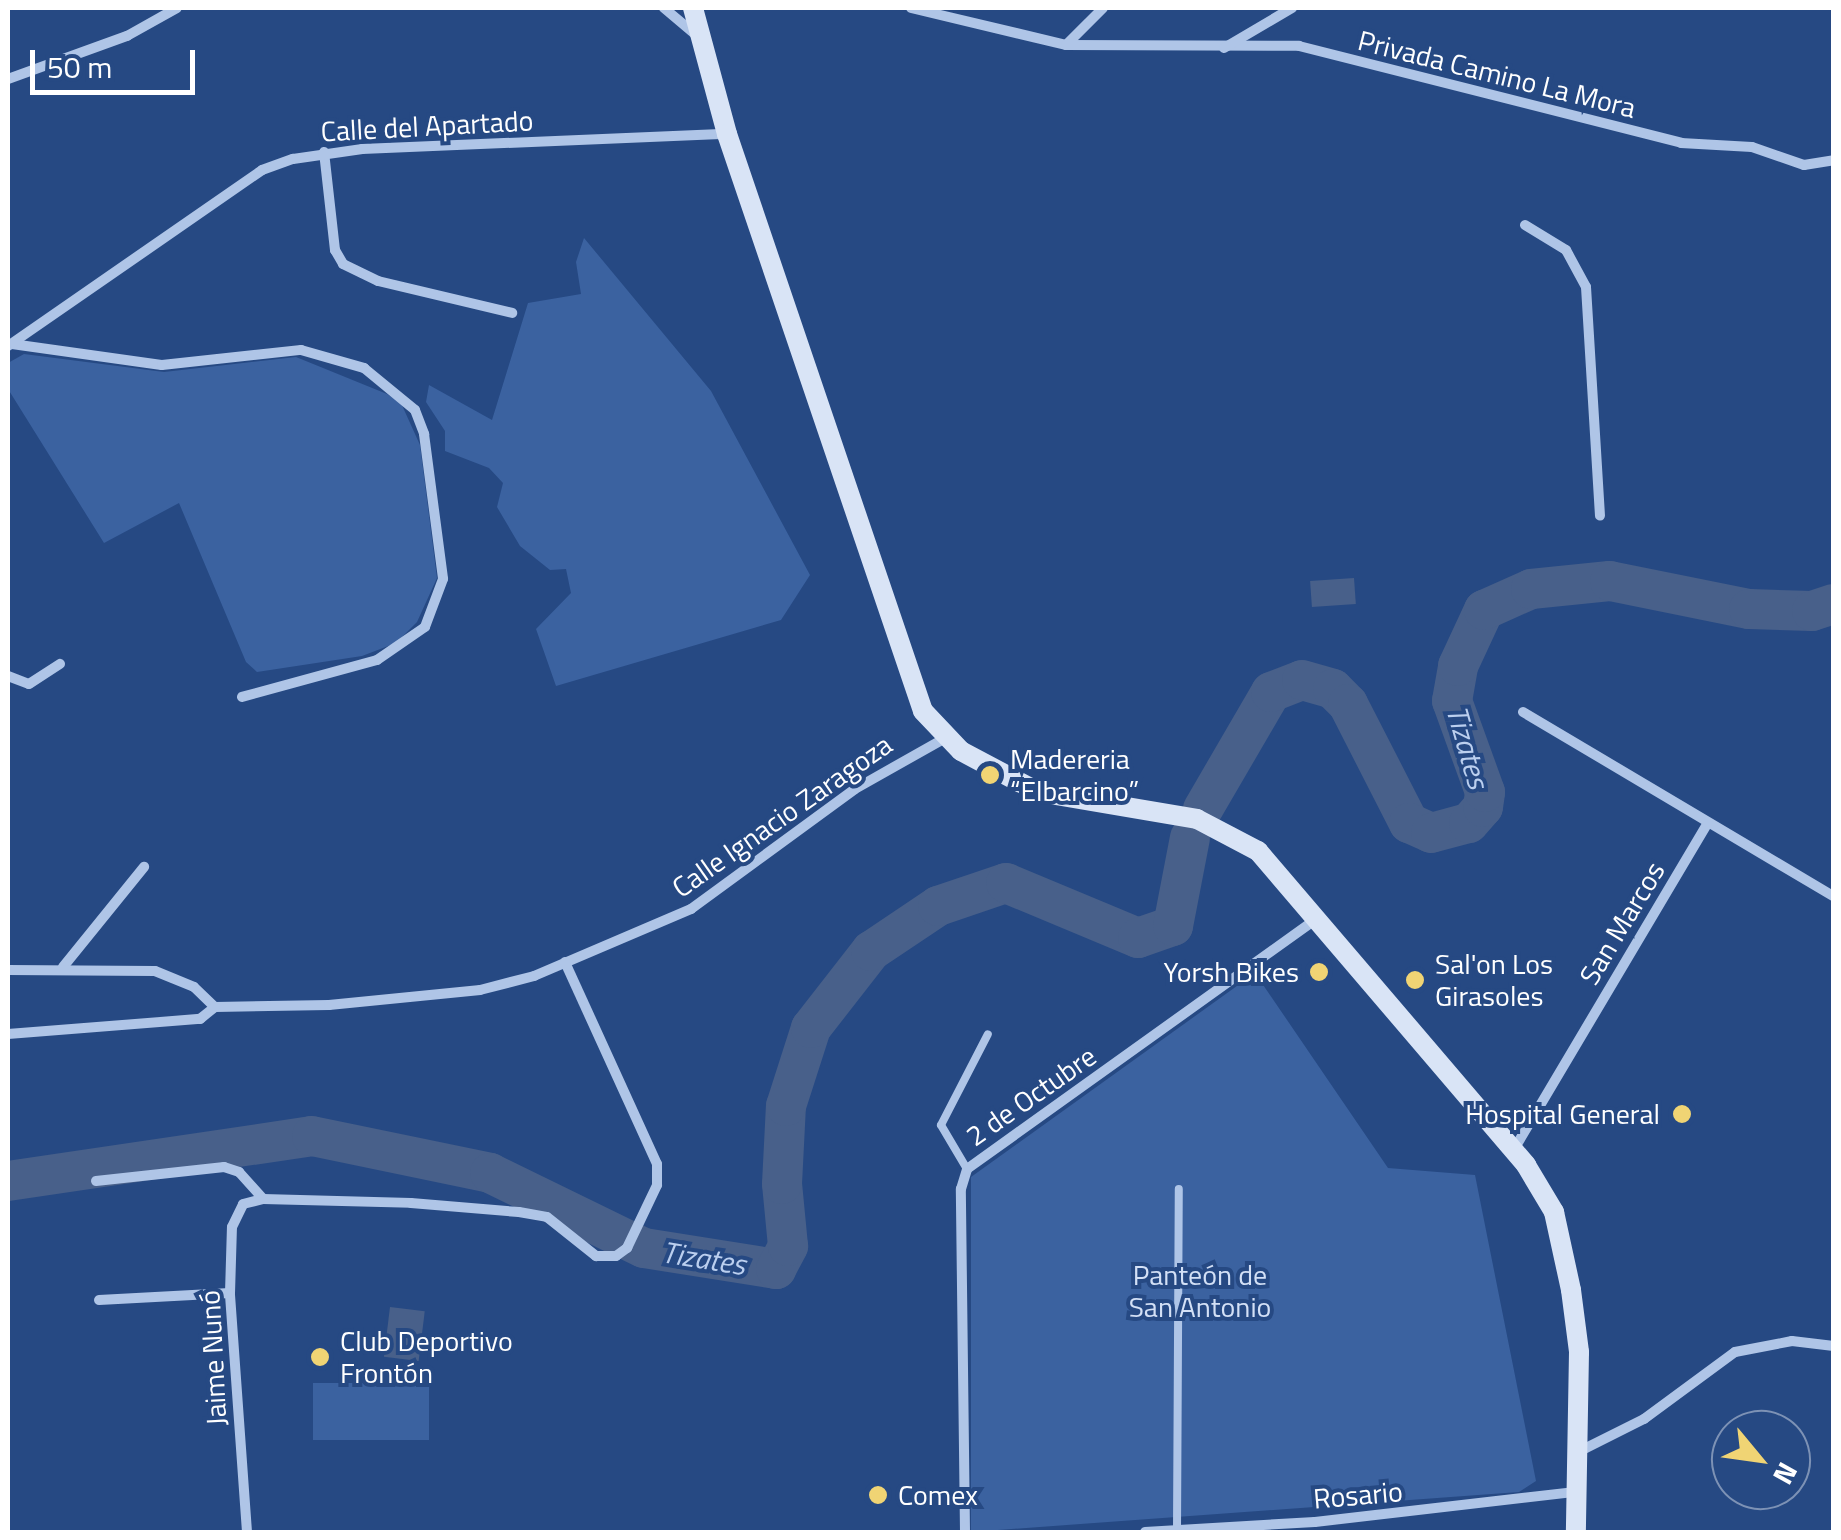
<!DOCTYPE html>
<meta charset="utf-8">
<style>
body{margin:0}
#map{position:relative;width:1841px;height:1540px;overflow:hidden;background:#264983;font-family:"Titillium Web",sans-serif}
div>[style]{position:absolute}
.green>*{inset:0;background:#3b62a0;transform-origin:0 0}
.water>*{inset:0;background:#48608a;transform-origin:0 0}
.river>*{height:40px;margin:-20px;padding:0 20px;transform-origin:20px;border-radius:20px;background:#48608a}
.service>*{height:8px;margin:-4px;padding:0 4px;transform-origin:4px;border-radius:4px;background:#afc5e7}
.minor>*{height:10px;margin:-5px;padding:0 5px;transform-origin:5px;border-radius:5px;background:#afc5e7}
.secondary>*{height:20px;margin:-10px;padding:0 10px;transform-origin:10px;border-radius:10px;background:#d9e4f6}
.dots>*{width:28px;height:28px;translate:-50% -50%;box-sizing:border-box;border:5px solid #264983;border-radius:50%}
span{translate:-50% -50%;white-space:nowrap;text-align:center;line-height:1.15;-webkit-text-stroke:8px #264983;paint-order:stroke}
.street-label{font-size:28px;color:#fff}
.poi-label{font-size:28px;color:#fff}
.left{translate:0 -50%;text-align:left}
.right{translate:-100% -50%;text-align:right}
.park-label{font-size:28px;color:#d3e0f6}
.water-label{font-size:30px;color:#bbcfef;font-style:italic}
.frame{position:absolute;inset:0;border:10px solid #fff;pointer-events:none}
.north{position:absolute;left:1711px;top:1410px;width:100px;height:100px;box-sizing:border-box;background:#264983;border:2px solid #7d92b5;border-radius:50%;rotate:119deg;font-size:28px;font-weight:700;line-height:40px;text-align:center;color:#fff}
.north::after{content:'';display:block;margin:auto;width:35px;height:45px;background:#f0d474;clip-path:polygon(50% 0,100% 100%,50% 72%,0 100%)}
.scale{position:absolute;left:30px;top:50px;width:165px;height:45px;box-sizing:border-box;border:5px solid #fff;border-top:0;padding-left:12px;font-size:30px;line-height:35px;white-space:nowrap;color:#fff;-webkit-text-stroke:8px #264983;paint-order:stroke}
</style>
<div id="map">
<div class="green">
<div style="clip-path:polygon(584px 238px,711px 391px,810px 575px,781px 620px,556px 686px,536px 629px,571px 593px,566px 569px,550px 570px,520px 546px,497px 507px,503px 483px,489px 468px,445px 451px,445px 431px,426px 402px,429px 385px,492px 420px,528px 303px,581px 294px,576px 262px)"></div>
<div style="clip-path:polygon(24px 354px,164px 372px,296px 357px,387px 394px,401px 403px,420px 445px,437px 578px,417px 622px,396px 643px,362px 656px,257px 672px,246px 662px,179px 503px,104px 543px,8px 389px,8px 363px)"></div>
<div style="clip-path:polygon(1255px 973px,1388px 1168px,1475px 1175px,1536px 1481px,1519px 1492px,971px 1532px,971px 1177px)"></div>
<div style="left:313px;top:1383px;width:116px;height:57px"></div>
</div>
<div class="water">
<div style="left:1354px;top:578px;width:26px;height:44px;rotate:86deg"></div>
<div style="left:390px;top:1307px;width:35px;height:50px;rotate:7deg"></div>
</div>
<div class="river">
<div style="left:1203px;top:809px;width:135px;rotate:-59.8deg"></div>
<div style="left:1271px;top:692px;width:33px;rotate:-21deg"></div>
<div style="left:1302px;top:680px;width:32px;rotate:16deg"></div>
<div style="left:1333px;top:689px;width:21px;rotate:45deg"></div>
<div style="left:1348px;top:704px;width:134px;rotate:62.9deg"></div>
<div style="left:1409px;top:823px;width:24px;rotate:24deg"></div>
<div style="left:1431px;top:833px;width:39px;rotate:-15deg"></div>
<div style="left:1469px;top:823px;width:21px;rotate:-49deg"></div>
<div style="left:1483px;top:807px;width:15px;rotate:-82deg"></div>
<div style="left:1485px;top:792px;width:97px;rotate:-109.9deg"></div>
<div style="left:1452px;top:701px;width:36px;rotate:-80deg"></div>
<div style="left:1458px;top:666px;width:62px;rotate:-65.1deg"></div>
<div style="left:1484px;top:610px;width:51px;rotate:-24.1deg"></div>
<div style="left:1531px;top:589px;width:79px;rotate:-5.8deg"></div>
<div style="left:1610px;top:581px;width:142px;rotate:11.4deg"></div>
<div style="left:1749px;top:609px;width:63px;rotate:1.8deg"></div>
<div style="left:1812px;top:611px;width:23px;rotate:-18deg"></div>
<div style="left:8px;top:1181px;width:307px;rotate:-8.4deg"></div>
<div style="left:312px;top:1136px;width:182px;rotate:11.7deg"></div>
<div style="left:490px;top:1173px;width:171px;rotate:26deg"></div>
<div style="left:644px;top:1248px;width:134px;rotate:9deg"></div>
<div style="left:776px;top:1269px;width:26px;rotate:-62deg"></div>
<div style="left:788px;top:1246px;width:62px;rotate:-95.5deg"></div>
<div style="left:782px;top:1184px;width:78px;rotate:-87.1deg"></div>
<div style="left:786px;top:1106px;width:82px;rotate:-72.2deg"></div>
<div style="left:811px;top:1028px;width:98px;rotate:-52.1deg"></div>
<div style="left:871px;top:951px;width:81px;rotate:-33.9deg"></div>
<div style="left:938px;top:906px;width:72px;rotate:-18.7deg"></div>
<div style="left:1006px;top:883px;width:143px;rotate:22.6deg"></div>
<div style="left:1138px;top:938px;width:37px;rotate:-19deg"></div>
<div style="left:1173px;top:926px;width:90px;rotate:-79.1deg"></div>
</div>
<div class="service">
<div style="left:967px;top:1169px;width:51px;rotate:-120.6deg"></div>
<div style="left:941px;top:1125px;width:102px;rotate:-62.7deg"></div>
<div style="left:1177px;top:1530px;width:341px;rotate:-89.7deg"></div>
</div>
<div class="minor">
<div style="left:664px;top:8px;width:39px;rotate:40deg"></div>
<div style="left:911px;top:8px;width:159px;rotate:13.4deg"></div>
<div style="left:1066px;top:45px;width:233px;rotate:0.2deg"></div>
<div style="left:1299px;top:46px;width:394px;rotate:14.2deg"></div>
<div style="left:1681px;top:143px;width:71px;rotate:3.2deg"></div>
<div style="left:1752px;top:147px;width:55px;rotate:19.1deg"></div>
<div style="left:1804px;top:165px;width:30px;rotate:-9deg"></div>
<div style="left:1066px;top:45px;width:52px;rotate:-45deg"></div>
<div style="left:1224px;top:48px;width:79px;rotate:-30.5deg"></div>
<div style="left:8px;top:79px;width:127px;rotate:-19.9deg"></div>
<div style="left:127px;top:36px;width:57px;rotate:-29.2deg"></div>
<div style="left:324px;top:152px;width:99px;rotate:83.6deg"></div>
<div style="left:335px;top:250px;width:16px;rotate:60deg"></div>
<div style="left:343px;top:264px;width:39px;rotate:26deg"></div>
<div style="left:378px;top:281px;width:138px;rotate:13.4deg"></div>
<div style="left:1525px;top:225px;width:48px;rotate:31.4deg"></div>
<div style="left:1566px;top:250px;width:42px;rotate:61.6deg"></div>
<div style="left:1586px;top:287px;width:229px;rotate:86.5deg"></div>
<div style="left:12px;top:344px;width:151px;rotate:8deg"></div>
<div style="left:162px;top:365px;width:140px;rotate:-6.2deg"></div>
<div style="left:301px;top:350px;width:66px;rotate:15.9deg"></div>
<div style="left:364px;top:368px;width:66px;rotate:39.5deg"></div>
<div style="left:415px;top:410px;width:26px;rotate:69deg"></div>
<div style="left:424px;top:434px;width:146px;rotate:82.5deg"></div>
<div style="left:443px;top:579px;width:51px;rotate:110.6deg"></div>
<div style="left:425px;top:627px;width:58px;rotate:145.5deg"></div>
<div style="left:377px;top:660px;width:140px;rotate:164.7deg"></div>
<div style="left:8px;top:346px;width:309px;rotate:-34.7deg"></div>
<div style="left:262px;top:170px;width:33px;rotate:-20deg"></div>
<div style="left:293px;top:159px;width:70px;rotate:-8.2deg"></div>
<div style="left:362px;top:149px;width:365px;rotate:-2.4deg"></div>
<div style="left:8px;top:676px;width:22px;rotate:21deg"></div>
<div style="left:29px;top:684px;width:37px;rotate:-33deg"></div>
<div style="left:1523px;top:712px;width:362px;rotate:30.7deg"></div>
<div style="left:63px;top:967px;width:129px;rotate:-51deg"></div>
<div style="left:8px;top:970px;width:147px;rotate:0.4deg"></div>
<div style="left:155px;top:971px;width:42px;rotate:22.3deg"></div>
<div style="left:194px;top:987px;width:29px;rotate:44deg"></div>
<div style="left:215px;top:1007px;width:114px;rotate:-1deg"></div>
<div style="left:329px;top:1005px;width:152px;rotate:-5.7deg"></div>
<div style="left:480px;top:990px;width:56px;rotate:-14.5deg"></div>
<div style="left:534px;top:976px;width:171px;rotate:-23.1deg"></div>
<div style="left:691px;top:909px;width:203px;rotate:-36.2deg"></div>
<div style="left:855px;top:789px;width:103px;rotate:-29.5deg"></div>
<div style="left:8px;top:1034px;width:193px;rotate:-4.5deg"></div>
<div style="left:200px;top:1019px;width:19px;rotate:-39deg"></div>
<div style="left:1513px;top:1151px;width:382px;rotate:-59.3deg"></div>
<div style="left:96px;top:1181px;width:129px;rotate:-6.2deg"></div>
<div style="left:224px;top:1167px;width:16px;rotate:18deg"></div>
<div style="left:239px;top:1172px;width:36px;rotate:48deg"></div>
<div style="left:99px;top:1300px;width:131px;rotate:-3.1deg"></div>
<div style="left:1578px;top:1452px;width:74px;rotate:-26.6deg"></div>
<div style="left:1644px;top:1419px;width:113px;rotate:-36.4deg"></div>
<div style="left:1735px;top:1352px;width:58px;rotate:-10.9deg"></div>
<div style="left:1792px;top:1341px;width:42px;rotate:6.8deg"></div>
<div style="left:247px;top:1532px;width:240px;rotate:-94.1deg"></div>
<div style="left:230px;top:1293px;width:66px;rotate:-88.3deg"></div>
<div style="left:232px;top:1227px;width:25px;rotate:-64deg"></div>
<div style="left:243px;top:1204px;width:21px;rotate:-14deg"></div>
<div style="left:263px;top:1199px;width:148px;rotate:1.5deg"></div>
<div style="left:411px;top:1203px;width:108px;rotate:4.8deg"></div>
<div style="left:519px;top:1212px;width:28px;rotate:10deg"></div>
<div style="left:547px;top:1217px;width:63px;rotate:38.5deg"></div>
<div style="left:596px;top:1256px;width:20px"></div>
<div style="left:616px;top:1256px;width:14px;rotate:-36deg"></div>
<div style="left:627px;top:1248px;width:70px;rotate:-64.5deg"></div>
<div style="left:657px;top:1185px;width:21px;rotate:-90deg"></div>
<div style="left:657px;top:1164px;width:222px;rotate:-114.5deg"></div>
<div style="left:965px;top:1532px;width:343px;rotate:-90.7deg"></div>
<div style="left:961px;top:1189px;width:21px;rotate:-73deg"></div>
<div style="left:967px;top:1169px;width:431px;rotate:-35.6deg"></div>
<div style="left:1145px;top:1532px;width:170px;rotate:-3.4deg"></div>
<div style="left:1315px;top:1522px;width:262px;rotate:-6.6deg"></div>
</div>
<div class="secondary">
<div style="left:693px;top:8px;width:131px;rotate:74.9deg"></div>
<div style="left:727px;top:134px;width:609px;rotate:71.24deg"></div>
<div style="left:923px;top:711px;width:55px;rotate:46.5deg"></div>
<div style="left:961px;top:751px;width:87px;rotate:28deg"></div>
<div style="left:1038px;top:792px;width:161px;rotate:9.6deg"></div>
<div style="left:1197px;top:819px;width:69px;rotate:27.7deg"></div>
<div style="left:1258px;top:851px;width:413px;rotate:49.5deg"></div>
<div style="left:1526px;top:1165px;width:55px;rotate:59.2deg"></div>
<div style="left:1554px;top:1212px;width:80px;rotate:77.7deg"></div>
<div style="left:1571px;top:1290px;width:63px;rotate:82.6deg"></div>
<div style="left:1579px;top:1352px;width:180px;rotate:91deg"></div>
</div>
<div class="dots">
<div style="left:990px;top:775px;background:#f0d474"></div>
<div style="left:1319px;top:972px;background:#f0d474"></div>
<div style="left:1415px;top:980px;background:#f0d474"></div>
<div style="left:1682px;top:1114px;background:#f0d474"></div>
<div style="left:320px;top:1357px;background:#f0d474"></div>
<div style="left:878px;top:1495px;background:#f0d474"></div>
</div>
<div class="street-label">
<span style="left:1497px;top:74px;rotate:14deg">Privada Camino La Mora</span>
<span style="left:427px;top:126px;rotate:-3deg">Calle del Apartado</span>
<span style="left:782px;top:816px;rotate:-35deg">Calle Ignacio Zaragoza</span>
<span style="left:1622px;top:923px;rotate:-59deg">San Marcos</span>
<span style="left:1031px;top:1096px;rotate:-35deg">2 de Octubre</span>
<span style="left:213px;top:1358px;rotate:-93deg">Jaime Nunó</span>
<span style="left:1358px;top:1495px;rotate:-5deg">Rosario</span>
</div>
<div class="poi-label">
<span class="left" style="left:1010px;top:775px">Madereria<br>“Elbarcino”</span>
<span class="left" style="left:1435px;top:980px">Sal'on Los<br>Girasoles</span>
<span class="right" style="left:1299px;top:972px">Yorsh Bikes</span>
<span class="right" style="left:1660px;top:1114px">Hospital General</span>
<span class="left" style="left:340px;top:1357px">Club Deportivo<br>Frontón</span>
<span class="left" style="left:898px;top:1495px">Comex</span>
</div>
<div class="park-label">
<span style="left:1200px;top:1291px">Panteón de<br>San Antonio</span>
</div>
<div class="water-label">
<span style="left:1468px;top:747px;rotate:74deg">Tizates</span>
<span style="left:704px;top:1258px;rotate:9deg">Tizates</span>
</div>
<div class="frame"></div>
<div class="north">N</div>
<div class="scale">50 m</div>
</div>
